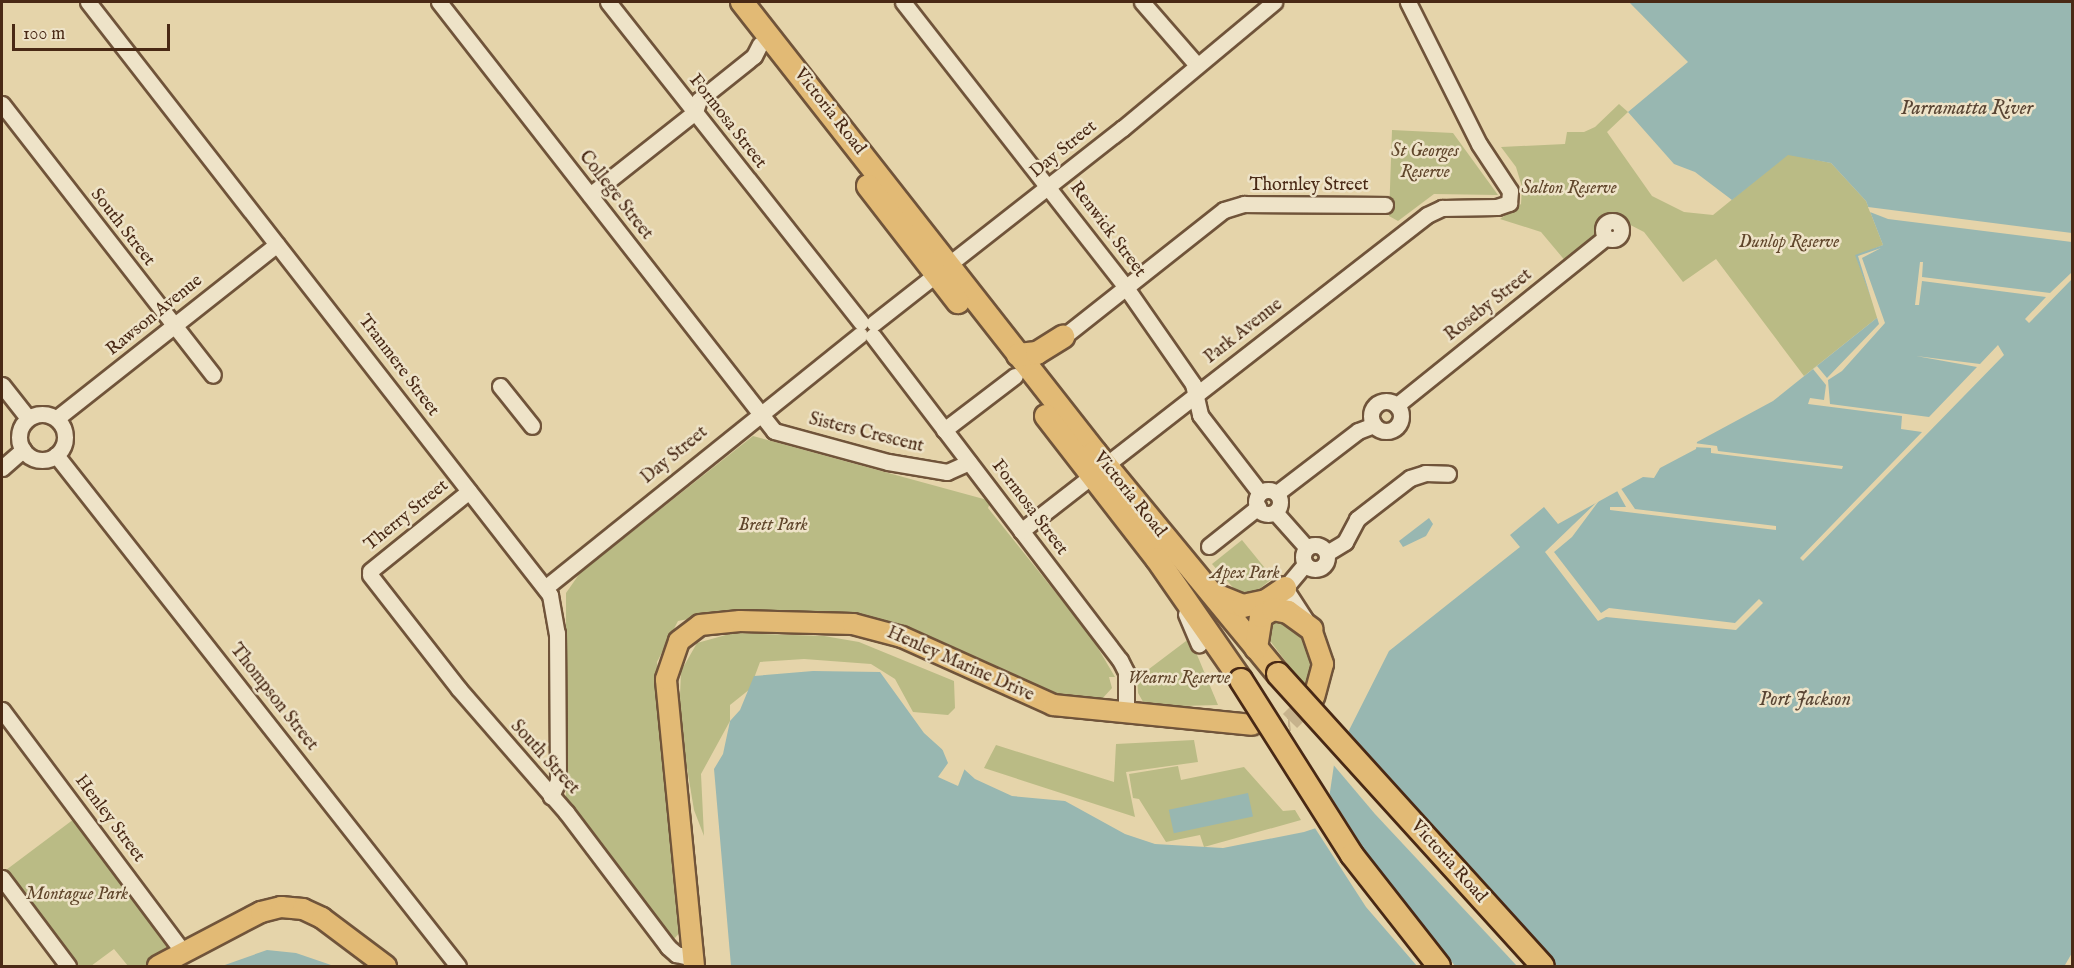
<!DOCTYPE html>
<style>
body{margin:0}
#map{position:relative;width:2074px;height:968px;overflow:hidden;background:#e5d4aa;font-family:"IM FELL English",serif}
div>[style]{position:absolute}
.green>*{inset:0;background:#babb85}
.water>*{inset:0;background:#98b7b1;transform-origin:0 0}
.pier>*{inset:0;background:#e5d4aa}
.major-tunnel>*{height:20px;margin-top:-10px;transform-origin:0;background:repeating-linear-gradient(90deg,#c6b28c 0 20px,transparent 0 30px)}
.roads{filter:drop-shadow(2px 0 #70543a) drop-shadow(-2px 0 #70543a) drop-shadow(0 2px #70543a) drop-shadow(0 -2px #70543a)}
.minor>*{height:15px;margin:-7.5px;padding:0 7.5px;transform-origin:7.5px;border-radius:7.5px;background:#eee3c8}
.minor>.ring{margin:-7.5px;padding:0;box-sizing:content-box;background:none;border:15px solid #eee3c8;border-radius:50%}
.major>*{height:20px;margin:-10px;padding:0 10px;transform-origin:10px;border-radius:10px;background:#e2ba75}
.highway>*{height:22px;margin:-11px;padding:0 11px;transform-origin:11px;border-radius:11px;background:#e2ba75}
.bridges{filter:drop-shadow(2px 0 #492915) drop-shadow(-2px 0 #492915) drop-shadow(0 2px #492915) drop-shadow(0 -2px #492915)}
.highway-bridge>*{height:22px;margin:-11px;padding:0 11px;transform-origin:11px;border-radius:11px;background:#e2ba75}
span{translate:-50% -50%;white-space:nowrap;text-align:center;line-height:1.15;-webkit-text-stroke:5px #eee3c8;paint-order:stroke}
.street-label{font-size:18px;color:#492915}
.park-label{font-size:18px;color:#60462b;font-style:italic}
.water-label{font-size:20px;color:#594534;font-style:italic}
.frame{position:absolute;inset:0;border:3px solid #492915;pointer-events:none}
.scale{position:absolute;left:12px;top:24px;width:158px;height:27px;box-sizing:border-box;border:3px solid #492915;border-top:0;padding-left:8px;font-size:18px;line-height:21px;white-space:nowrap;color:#492915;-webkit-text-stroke:4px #eee3c8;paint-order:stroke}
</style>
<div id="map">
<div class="green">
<div style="clip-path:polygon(1619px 104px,1628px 112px,1607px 132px,1652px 196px,1684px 212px,1713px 215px,1788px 154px,1831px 163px,1866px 201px,1883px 245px,1856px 256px,1878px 317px,1804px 376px,1716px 259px,1683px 282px,1644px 232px,1613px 216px,1605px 218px,1590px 244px,1567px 263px,1541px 232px,1500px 219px,1521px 204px,1522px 187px,1516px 167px,1501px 147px,1565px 144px,1567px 132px,1584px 132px,1595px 127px)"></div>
<div style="clip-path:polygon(1392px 130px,1453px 133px,1498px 195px,1434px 194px,1398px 221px,1389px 216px)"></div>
<div style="clip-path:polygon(753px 436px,991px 501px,988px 508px,1092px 638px,1115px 677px,1109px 677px,1112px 688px,1101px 700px,1055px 696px,1003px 678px,938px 640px,875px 621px,732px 611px,678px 621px,657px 662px,682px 930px,674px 939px,566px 804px,566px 593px,580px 573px)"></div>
<div style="clip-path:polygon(1242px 540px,1273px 578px,1253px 594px,1237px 592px,1212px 564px)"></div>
<div style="clip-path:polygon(1278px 616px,1299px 634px,1312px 656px,1308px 691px,1268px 638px,1268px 622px)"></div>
<div style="clip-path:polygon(733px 633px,824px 636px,859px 642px,954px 681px,955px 708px,948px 715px,913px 712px,895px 679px,871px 664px,804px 659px,760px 662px,750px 689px,730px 705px,730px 721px,701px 774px,704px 836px,694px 810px,679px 720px,681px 671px,697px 643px)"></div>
<div style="clip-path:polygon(1190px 638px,1218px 705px,1146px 707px,1138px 693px,1137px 671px,1149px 669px)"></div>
<div style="clip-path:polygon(1194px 740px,1198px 762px,1126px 772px,1135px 817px,984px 768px,996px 745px,1114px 782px,1116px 744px)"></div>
<div style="clip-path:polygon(1178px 766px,1181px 780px,1244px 767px,1283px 811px,1295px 810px,1301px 820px,1204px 847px,1200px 835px,1166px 842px,1139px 799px,1133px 798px,1129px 774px)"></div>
<div style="clip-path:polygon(74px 819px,168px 940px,167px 949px,145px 966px,128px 966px,114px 949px,91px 966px,76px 966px,2px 873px)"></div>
</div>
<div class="water">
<div style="clip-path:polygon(1629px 2px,2072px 2px,2072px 953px,2065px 965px,731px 966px,714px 769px,723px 754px,730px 721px,740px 710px,754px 676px,813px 671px,880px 672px,924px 733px,975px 779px,1012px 796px,1065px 801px,1125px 834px,1155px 844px,1223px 848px,1304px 832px,1316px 828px,1327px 812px,1335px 758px,1389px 651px,1520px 547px,1510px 535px,1544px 507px,1558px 524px,1643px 477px,1654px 478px,1660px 468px,1696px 449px,1697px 442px,1773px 401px,1878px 317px,1855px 255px,1883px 245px,1866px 201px,1831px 163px,1788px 155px,1732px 200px,1695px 172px,1674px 164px,1628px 112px,1688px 62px)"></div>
<div style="clip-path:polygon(1429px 518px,1433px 524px,1426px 536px,1403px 547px,1399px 541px)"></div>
<div style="left:1248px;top:793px;width:24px;height:81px;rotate:78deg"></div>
<div style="clip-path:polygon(267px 950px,296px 953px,334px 966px,222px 966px)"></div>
</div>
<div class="pier">
<div style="clip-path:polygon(1868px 207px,2072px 233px,2072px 242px,1888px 219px,1870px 212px)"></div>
<div style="clip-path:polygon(1881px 248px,1862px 258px,1885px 323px,1842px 371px,1828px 380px,1830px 404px,1929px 417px,1977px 367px,1916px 356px,1980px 364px,1998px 345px,2004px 355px,1803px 561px,1800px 558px,1922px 432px,1901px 429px,1902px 416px,1808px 404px,1810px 398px,1824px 400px,1826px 385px,1813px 369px,1817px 366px,1827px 378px,1879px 324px,1858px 256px)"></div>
<div style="clip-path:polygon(2072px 252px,2072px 279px,2029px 323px,2025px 319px,2046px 297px,1922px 281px,1919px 305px,1915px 305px,1920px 262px,1923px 262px,1922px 277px,2050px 293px,2071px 273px)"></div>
<div style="clip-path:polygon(1694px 443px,1717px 446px,1718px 451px,1843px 466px,1842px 469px,1711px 453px,1711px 448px,1693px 447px)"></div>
<div style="clip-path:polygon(1620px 487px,1635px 509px,1776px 526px,1776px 530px,1610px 510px,1610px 507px,1626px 507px,1616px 489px)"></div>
<div style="clip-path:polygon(1601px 498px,1572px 537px,1554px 552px,1601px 613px,1609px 608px,1735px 623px,1759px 599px,1763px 603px,1736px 630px,1606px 617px,1598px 621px,1545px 552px)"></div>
<div style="clip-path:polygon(1347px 730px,1513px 913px,1557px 966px,1517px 966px,1375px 814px,1331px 762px)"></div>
<div style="clip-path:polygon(941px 746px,965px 768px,958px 786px,938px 777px,948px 763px)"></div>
<div style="clip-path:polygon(1327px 790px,1366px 852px,1455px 966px,1417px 966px,1366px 907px,1313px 825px,1324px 812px)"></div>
</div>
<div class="major-tunnel">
<div style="left:1258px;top:725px;width:32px;rotate:-7deg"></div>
<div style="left:1290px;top:721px;width:34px;rotate:-45deg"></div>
</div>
<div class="roads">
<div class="minor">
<div style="left:88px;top:2px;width:752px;rotate:52.08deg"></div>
<div style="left:550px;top:595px;width:39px;rotate:80deg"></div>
<div style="left:557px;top:633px;width:148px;rotate:89.6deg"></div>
<div style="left:558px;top:781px;width:17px;rotate:115deg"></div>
<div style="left:439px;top:2px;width:544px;rotate:52.01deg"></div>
<div style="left:774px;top:431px;width:118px;rotate:15.2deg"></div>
<div style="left:888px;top:462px;width:60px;rotate:9.6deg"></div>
<div style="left:947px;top:472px;width:24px;rotate:-24deg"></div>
<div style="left:608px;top:2px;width:408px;rotate:51.7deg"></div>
<div style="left:903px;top:2px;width:364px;rotate:52deg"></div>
<div style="left:1127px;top:289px;width:116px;rotate:55.2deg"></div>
<div style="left:1193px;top:384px;width:32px;rotate:77deg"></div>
<div style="left:1200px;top:415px;width:98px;rotate:52.4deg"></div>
<div style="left:1142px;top:2px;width:84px;rotate:48.9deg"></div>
<div style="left:2px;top:104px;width:343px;rotate:52.1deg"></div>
<div style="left:590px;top:195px;width:134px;rotate:-38.3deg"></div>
<div style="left:695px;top:112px;width:13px;rotate:-72deg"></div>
<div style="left:699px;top:100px;width:70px;rotate:-38.7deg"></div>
<div style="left:754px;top:56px;width:13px;rotate:-63deg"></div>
<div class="ring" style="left:1603px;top:221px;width:3px;height:3px"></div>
<div style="left:874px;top:323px;width:316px;rotate:-38.1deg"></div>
<div style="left:1123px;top:128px;width:197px;rotate:-39.8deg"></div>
<div style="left:873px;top:336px;width:407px;rotate:52.7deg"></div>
<div style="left:1120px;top:660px;width:13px;rotate:63deg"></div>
<div style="left:1126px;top:672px;width:41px;rotate:90deg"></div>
<div style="left:1063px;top:337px;width:205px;rotate:-38.3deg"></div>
<div style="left:1224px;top:210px;width:21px;rotate:-17deg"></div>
<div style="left:1244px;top:204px;width:141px;rotate:0.4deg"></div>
<div style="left:2px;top:385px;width:42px;rotate:51.8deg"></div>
<div style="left:500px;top:386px;width:51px;rotate:51.3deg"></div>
<div class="ring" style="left:1371px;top:401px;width:15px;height:15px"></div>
<div style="left:1397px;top:405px;width:268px;rotate:-38.8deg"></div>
<div class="ring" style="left:19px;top:414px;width:31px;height:31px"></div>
<div style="left:57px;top:418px;width:280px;rotate:-38.3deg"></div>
<div style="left:944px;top:430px;width:89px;rotate:-37.3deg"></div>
<div style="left:56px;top:455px;width:650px;rotate:51.81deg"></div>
<div style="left:2px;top:468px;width:28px;rotate:-41deg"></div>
<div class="ring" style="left:1256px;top:490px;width:9px;height:9px"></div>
<div style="left:1277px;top:493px;width:102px;rotate:-37.4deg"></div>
<div style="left:1358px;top:431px;width:17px;rotate:-21deg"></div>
<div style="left:1275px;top:512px;width:48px;rotate:48.4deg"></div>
<div style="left:1021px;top:531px;width:514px;rotate:-37.89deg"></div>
<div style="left:1427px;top:215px;width:17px;rotate:-25deg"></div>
<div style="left:1442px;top:208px;width:55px;rotate:-1deg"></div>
<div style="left:1497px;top:207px;width:13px;rotate:-18deg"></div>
<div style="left:1509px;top:203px;width:12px;rotate:-85deg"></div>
<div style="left:1510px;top:191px;width:56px;rotate:-123.4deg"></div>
<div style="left:1479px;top:144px;width:159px;rotate:-116.6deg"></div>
<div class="ring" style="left:1303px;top:545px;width:9px;height:9px"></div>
<div style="left:1209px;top:546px;width:63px;rotate:-38.5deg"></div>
<div style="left:1327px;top:553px;width:21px;rotate:-31deg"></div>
<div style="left:1345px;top:542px;width:26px;rotate:-62deg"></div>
<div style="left:1357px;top:519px;width:67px;rotate:-37.7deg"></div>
<div style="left:1410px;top:478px;width:16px;rotate:-18deg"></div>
<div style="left:1425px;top:473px;width:23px;rotate:2deg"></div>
<div style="left:370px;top:571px;width:127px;rotate:-38.9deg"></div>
<div style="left:370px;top:575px;width:145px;rotate:52deg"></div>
<div style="left:459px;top:689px;width:163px;rotate:49deg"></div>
<div style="left:566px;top:812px;width:169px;rotate:52.9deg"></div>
<div style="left:668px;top:947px;width:11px;rotate:41deg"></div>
<div style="left:676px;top:954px;width:17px;rotate:13deg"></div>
<div style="left:545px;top:588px;width:404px;rotate:-38.8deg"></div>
<div style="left:1186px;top:614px;width:33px;rotate:67deg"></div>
<div style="left:1305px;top:619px;width:37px;rotate:-123deg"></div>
<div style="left:1285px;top:588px;width:31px;rotate:-50deg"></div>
<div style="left:2px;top:710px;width:302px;rotate:53.2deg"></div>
<div style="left:2px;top:878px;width:110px;rotate:53.1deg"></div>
</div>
<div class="major">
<div style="left:1311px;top:629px;width:37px;rotate:71deg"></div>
<div style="left:1323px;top:664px;width:34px;rotate:105deg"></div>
<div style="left:158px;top:966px;width:116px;rotate:-27.7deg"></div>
<div style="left:261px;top:912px;width:21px;rotate:-14deg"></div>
<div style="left:281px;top:907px;width:22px;rotate:5deg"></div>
<div style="left:303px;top:909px;width:21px;rotate:25deg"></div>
<div style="left:322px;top:918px;width:80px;rotate:36.9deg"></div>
<div style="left:694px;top:966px;width:288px;rotate:-95.6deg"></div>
<div style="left:666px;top:679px;width:40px;rotate:-71.1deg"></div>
<div style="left:679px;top:641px;width:26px;rotate:-37deg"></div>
<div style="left:700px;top:625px;width:40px;rotate:-5.7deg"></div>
<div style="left:740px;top:621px;width:113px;rotate:1.5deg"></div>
<div style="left:853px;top:624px;width:51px;rotate:14.9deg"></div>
<div style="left:902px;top:637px;width:166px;rotate:24.2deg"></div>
<div style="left:1053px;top:705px;width:200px;rotate:5.7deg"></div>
</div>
<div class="highway">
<div style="left:742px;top:2px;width:572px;rotate:51.89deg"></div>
<div style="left:1095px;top:452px;width:288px;rotate:50.5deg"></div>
<div style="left:868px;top:186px;width:147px;rotate:52.2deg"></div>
<div style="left:1018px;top:355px;width:19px;rotate:-6deg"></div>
<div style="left:1037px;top:353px;width:31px;rotate:-32deg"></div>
<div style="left:1046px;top:416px;width:181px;rotate:52.2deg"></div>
<div style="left:1157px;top:559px;width:147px;rotate:55.2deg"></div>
<div style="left:1213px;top:594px;width:32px;rotate:22deg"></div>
<div style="left:1243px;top:606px;width:24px;rotate:-12deg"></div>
<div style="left:1266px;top:601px;width:23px;rotate:-34deg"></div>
<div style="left:1256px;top:648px;width:32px;rotate:-81deg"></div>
<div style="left:1261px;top:616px;width:14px;rotate:-30deg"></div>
<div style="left:1273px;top:609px;width:15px;rotate:11deg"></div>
<div style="left:1288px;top:612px;width:29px;rotate:36deg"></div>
</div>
</div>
<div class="bridges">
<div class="highway-bridge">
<div style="left:1278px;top:674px;width:394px;rotate:47.8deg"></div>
<div style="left:1241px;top:680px;width:207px;rotate:57.6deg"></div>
<div style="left:1352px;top:855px;width:141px;rotate:51.9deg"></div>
</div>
</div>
<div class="street-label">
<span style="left:829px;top:112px;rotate:52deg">Victoria Road</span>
<span style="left:727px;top:122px;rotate:52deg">Formosa Street</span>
<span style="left:1064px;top:150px;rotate:-39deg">Day Street</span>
<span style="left:1309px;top:186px">Thornley Street</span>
<span style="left:615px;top:196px;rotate:52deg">College Street</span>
<span style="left:122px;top:228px;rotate:52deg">South Street</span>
<span style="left:1107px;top:230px;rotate:53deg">Renwick Street</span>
<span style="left:1489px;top:306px;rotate:-38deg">Roseby Street</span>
<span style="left:155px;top:316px;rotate:-39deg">Rawson Avenue</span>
<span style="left:1244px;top:332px;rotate:-38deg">Park Avenue</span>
<span style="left:398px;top:366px;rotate:53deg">Tranmere Street</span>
<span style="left:866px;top:434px;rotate:14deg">Sisters Crescent</span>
<span style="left:675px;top:456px;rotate:-39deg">Day Street</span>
<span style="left:1129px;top:495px;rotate:51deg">Victoria Road</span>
<span style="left:1029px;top:508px;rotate:53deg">Formosa Street</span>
<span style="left:407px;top:516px;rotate:-39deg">Therry Street</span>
<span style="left:960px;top:665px;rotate:24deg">Henley Marine Drive</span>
<span style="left:273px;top:698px;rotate:52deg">Thompson Street</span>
<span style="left:544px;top:758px;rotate:48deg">South Street</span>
<span style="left:109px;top:819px;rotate:53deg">Henley Street</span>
<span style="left:1448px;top:862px;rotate:48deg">Victoria Road</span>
</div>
<div class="park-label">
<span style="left:1425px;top:163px">St Georges<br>Reserve</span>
<span style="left:1569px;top:189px">Salton Reserve</span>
<span style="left:1789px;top:243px">Dunlop Reserve</span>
<span style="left:773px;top:526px">Brett Park</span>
<span style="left:1245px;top:574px">Apex Park</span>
<span style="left:1179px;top:679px">Wearns Reserve</span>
<span style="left:77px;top:895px">Montague Park</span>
</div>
<div class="water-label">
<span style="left:1967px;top:108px">Parramatta River</span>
<span style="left:1805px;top:699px">Port Jackson</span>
</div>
<div class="frame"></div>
<div class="scale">100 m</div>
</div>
